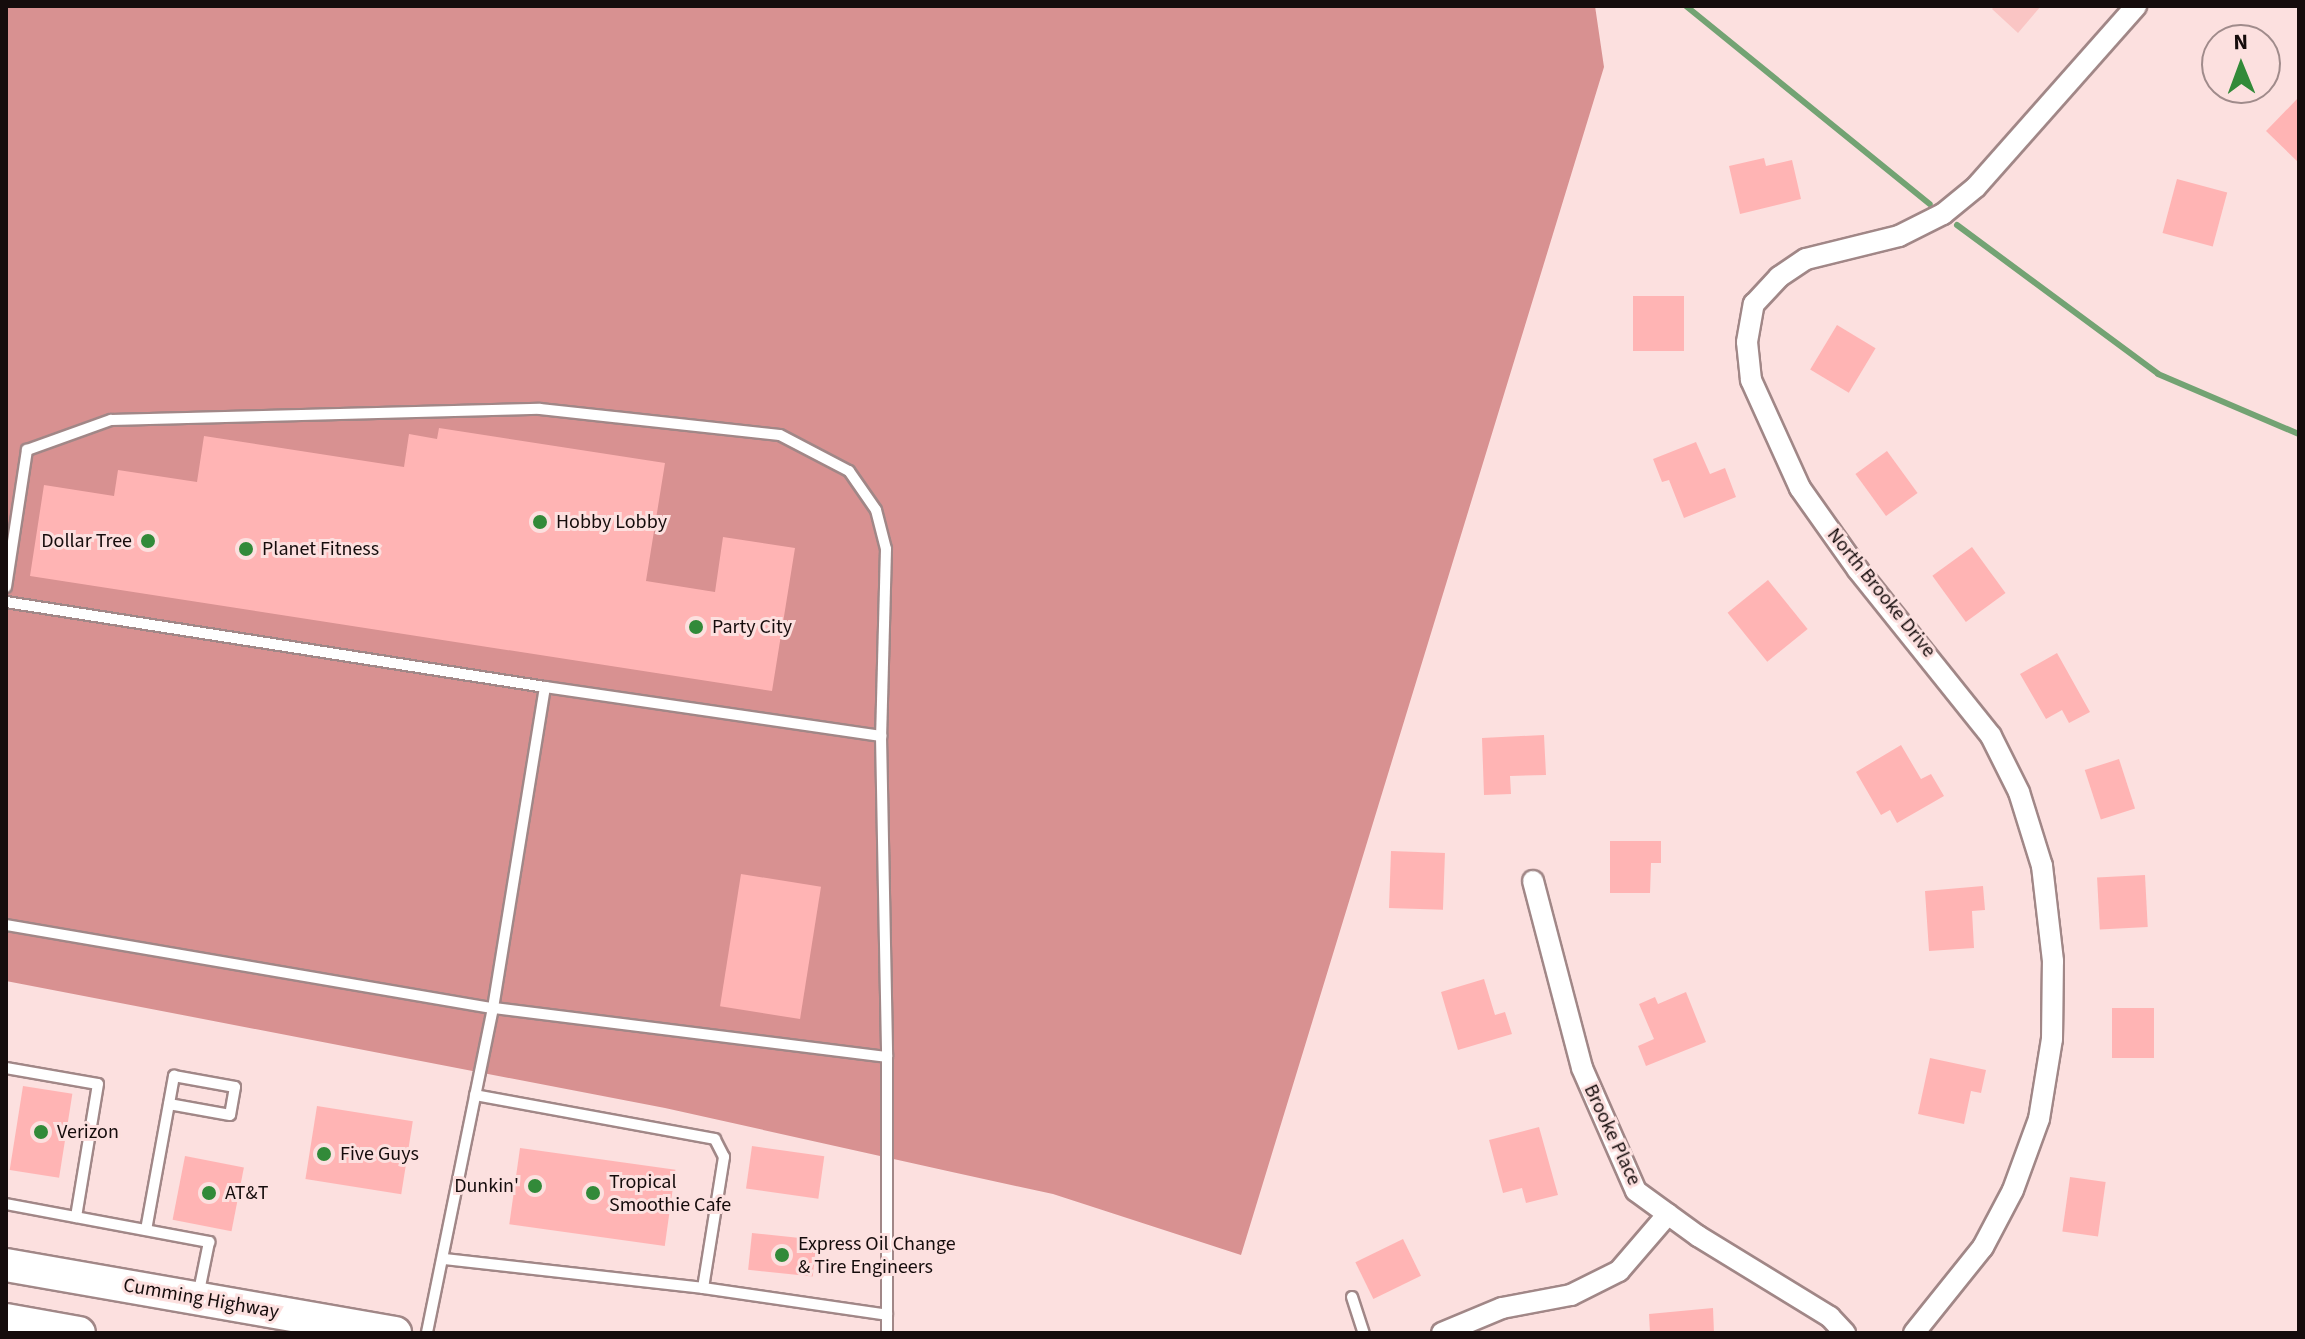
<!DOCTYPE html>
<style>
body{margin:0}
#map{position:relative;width:2305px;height:1339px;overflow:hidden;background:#fce0df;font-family:"Source Sans 3",sans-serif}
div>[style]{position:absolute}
.green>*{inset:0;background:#fac5c4}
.forest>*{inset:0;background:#d89191}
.stream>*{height:6px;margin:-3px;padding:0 3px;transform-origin:3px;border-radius:3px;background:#73a373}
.building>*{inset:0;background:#ffb4b4;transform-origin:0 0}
.roads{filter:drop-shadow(2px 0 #a18787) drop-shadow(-2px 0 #a18787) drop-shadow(0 2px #a18787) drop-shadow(0 -2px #a18787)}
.service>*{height:10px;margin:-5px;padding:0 5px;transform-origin:5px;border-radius:5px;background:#fff}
.minor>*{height:20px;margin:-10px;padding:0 10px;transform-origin:10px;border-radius:10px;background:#fff}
.primary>*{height:32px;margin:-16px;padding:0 16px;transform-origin:16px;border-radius:16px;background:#fff}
.dots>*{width:22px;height:22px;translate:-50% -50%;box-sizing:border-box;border:4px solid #fce0df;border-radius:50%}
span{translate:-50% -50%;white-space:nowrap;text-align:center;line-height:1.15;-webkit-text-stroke:6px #fce0df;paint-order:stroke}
.poi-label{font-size:20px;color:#150c0c}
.left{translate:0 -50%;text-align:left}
.right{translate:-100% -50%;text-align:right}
.street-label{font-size:20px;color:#150c0c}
.frame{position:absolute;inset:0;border:8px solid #150c0c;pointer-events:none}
.north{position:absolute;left:2201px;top:24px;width:80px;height:80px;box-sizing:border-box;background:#fce0df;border:2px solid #a08b8b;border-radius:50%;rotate:359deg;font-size:22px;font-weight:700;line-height:32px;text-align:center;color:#150c0c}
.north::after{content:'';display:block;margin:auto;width:28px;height:36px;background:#328a39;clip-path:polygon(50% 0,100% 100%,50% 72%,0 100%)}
</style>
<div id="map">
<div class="green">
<div style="clip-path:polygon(1995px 6px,2041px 6px,2018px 33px,1992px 9px)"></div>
</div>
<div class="forest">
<div style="clip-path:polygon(6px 6px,1595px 6px,1604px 67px,1241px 1255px,1053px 1194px,952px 1172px,665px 1108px,6px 981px)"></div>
</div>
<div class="stream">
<div style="left:1686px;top:6px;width:314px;rotate:39.1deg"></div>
<div style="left:1957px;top:225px;width:250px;rotate:36.5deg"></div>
<div style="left:2158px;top:374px;width:153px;rotate:23.1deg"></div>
</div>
<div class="building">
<div style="clip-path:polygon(2299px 97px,2299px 163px,2266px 131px)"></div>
<div style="clip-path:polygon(1764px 158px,1766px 166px,1792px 160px,1801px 199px,1740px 214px,1729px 166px)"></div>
<div style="left:2177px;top:179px;width:52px;height:56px;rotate:15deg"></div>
<div style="left:1633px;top:296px;width:51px;height:55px"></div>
<div style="left:1837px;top:325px;width:45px;height:52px;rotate:31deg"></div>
<div style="clip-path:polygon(439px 428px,665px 463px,646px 581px,715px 592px,723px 537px,795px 548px,772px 691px,30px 576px,44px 485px,114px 496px,118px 470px,197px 482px,204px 436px,404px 467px,409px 434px,437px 439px)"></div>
<div style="clip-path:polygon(1696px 442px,1710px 474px,1725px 468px,1736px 497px,1684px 518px,1669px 480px,1662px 482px,1653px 459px)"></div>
<div style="left:1887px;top:451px;width:52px;height:39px;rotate:54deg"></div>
<div style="left:1972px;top:547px;width:57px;height:49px;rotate:54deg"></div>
<div style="left:1768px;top:580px;width:63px;height:52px;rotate:51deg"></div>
<div style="clip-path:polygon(2057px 653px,2090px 712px,2069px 723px,2062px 710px,2046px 719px,2020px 674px)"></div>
<div style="clip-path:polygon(1544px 735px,1546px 775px,1510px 776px,1511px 794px,1484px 795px,1482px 738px)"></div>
<div style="clip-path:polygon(1901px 745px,1921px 779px,1931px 774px,1944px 796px,1897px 823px,1890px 810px,1881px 815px,1856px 772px)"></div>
<div style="left:2119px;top:759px;width:52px;height:36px;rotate:72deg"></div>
<div style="clip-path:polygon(1610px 841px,1661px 841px,1661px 863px,1651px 863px,1650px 893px,1610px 893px)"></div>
<div style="left:1391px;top:851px;width:54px;height:57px;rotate:2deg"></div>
<div style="left:741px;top:874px;width:81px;height:134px;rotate:9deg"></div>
<div style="left:2145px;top:875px;width:52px;height:48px;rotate:87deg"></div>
<div style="clip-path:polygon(1983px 886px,1985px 910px,1972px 911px,1974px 948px,1929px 951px,1925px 891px)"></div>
<div style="clip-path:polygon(1484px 979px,1495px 1015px,1505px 1012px,1512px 1034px,1458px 1050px,1441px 992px)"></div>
<div style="clip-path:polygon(1686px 992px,1706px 1042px,1646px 1066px,1638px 1046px,1654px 1039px,1639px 1004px,1655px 997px,1658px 1004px)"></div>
<div style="left:2112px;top:1008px;width:42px;height:50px"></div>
<div style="clip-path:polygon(1930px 1058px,1986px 1070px,1981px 1093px,1971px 1091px,1964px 1124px,1918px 1114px)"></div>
<div style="left:23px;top:1086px;width:50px;height:85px;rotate:9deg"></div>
<div style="left:317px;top:1106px;width:97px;height:74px;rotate:9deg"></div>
<div style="clip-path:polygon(1539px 1127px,1558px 1195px,1526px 1203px,1522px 1188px,1503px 1193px,1489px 1140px)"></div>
<div style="left:752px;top:1146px;width:73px;height:43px;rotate:8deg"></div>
<div style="left:520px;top:1148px;width:157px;height:77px;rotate:8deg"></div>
<div style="left:185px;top:1156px;width:60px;height:65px;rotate:11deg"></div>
<div style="left:2070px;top:1177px;width:36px;height:55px;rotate:8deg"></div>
<div style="left:752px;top:1233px;width:65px;height:37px;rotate:6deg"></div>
<div style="left:1403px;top:1239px;width:41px;height:53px;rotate:64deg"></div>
<div style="clip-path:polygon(1713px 1308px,1714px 1333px,1650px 1333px,1649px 1314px)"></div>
</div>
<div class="roads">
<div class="service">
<div style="left:6px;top:587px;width:139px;rotate:-81.3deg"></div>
<div style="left:27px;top:450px;width:89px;rotate:-19.7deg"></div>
<div style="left:111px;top:420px;width:429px;rotate:-1.5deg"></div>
<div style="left:540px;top:409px;width:241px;rotate:6.2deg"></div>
<div style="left:780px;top:435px;width:78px;rotate:27.6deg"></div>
<div style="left:849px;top:471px;width:47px;rotate:55.3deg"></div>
<div style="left:876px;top:510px;width:40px;rotate:75.6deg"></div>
<div style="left:886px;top:549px;width:187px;rotate:91.5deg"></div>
<div style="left:6px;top:602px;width:546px;rotate:8.96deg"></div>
<div style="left:6px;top:925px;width:494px;rotate:9.7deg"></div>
<div style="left:493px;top:1008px;width:332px;rotate:101.5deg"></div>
<div style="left:887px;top:1057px;width:397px;rotate:-172.9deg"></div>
<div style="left:493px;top:1008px;width:325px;rotate:-80.8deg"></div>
<div style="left:545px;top:687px;width:340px;rotate:8.3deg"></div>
<div style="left:881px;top:736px;width:321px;rotate:88.9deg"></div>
<div style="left:887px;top:1057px;width:276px;rotate:90deg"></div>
<div style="left:6px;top:1068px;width:93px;rotate:9.9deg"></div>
<div style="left:98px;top:1084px;width:135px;rotate:99.4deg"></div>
<div style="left:6px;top:1204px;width:207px;rotate:10.6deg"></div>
<div style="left:209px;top:1242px;width:55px;rotate:101.5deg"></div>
<div style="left:146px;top:1230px;width:157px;rotate:-79.7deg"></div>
<div style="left:174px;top:1076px;width:62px;rotate:10.2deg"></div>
<div style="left:235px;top:1087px;width:28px;rotate:100deg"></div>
<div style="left:230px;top:1115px;width:62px;rotate:-169.8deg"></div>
<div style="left:445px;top:1259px;width:260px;rotate:6.4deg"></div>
<div style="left:703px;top:1288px;width:133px;rotate:-80.9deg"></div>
<div style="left:724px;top:1157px;width:20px;rotate:-117deg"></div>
<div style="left:715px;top:1139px;width:244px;rotate:-169.6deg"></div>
<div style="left:703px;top:1288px;width:186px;rotate:8.3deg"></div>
<div style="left:1352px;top:1297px;width:38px;rotate:72deg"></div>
</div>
<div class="minor">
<div style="left:1533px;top:881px;width:193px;rotate:75.3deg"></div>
<div style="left:1582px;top:1068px;width:134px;rotate:66.3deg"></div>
<div style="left:1636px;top:1191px;width:77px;rotate:36deg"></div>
<div style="left:1698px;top:1236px;width:155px;rotate:31.5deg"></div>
<div style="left:1830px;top:1317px;width:22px;rotate:47deg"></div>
<div style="left:1442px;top:1333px;width:65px;rotate:-22.6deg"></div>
<div style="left:1502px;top:1308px;width:70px;rotate:-10.7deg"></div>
<div style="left:1571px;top:1295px;width:54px;rotate:-26.6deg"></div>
<div style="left:1619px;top:1271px;width:75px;rotate:-49.3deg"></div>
<div style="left:1914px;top:1333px;width:110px;rotate:-51.3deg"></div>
<div style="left:1983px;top:1247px;width:64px;rotate:-62.2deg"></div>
<div style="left:2013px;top:1190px;width:76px;rotate:-69.9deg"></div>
<div style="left:2039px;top:1119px;width:81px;rotate:-80.8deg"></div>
<div style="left:2052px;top:1039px;width:78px;rotate:-89.3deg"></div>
<div style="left:2053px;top:961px;width:96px;rotate:-96.6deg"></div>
<div style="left:2042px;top:866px;width:77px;rotate:-107.3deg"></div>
<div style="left:2019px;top:792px;width:63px;rotate:-116.6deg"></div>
<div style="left:1991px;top:736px;width:213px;rotate:-128.7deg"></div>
<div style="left:1858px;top:570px;width:100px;rotate:-125.3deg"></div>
<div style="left:1800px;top:488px;width:119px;rotate:-114.4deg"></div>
<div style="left:1751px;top:380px;width:38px;rotate:-96deg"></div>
<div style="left:1747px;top:342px;width:39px;rotate:-80deg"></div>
<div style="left:1754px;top:304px;width:37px;rotate:-47deg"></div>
<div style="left:1779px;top:277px;width:32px;rotate:-34deg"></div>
<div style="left:1806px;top:259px;width:96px;rotate:-13.9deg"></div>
<div style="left:1899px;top:236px;width:49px;rotate:-26.6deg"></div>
<div style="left:1943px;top:214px;width:43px;rotate:-39.3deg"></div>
<div style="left:1976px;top:187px;width:242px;rotate:-48.5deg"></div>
</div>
<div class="primary">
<div style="left:6px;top:1265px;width:395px;rotate:9.9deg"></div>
<div style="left:6px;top:1320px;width:74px;rotate:10.1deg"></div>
</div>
</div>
<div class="dots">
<div style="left:540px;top:522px;background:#328a39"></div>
<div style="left:148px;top:541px;background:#328a39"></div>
<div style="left:246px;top:549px;background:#328a39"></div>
<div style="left:696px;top:627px;background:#328a39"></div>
<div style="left:41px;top:1132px;background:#328a39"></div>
<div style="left:324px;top:1154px;background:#328a39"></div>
<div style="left:535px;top:1186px;background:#328a39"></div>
<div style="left:209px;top:1193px;background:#328a39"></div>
<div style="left:593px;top:1193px;background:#328a39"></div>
<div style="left:782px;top:1255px;background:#328a39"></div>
</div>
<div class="poi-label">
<span class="left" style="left:556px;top:522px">Hobby Lobby</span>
<span class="right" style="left:132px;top:541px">Dollar Tree</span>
<span class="left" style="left:262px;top:549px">Planet Fitness</span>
<span class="left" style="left:712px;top:627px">Party City</span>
<span class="left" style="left:57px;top:1132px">Verizon</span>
<span class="left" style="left:340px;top:1154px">Five Guys</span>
<span class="left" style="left:609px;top:1194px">Tropical<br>Smoothie Cafe</span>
<span class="right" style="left:519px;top:1186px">Dunkin'</span>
<span class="left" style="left:225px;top:1193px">AT&amp;T</span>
<span class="left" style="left:798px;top:1256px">Express Oil Change<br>&amp; Tire Engineers</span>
</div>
<div class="street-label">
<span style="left:1881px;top:593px;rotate:51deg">North Brooke Drive</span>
<span style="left:1612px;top:1135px;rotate:65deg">Brooke Place</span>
<span style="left:201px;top:1299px;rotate:10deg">Cumming Highway</span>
</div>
<div class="frame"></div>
<div class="north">N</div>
</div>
